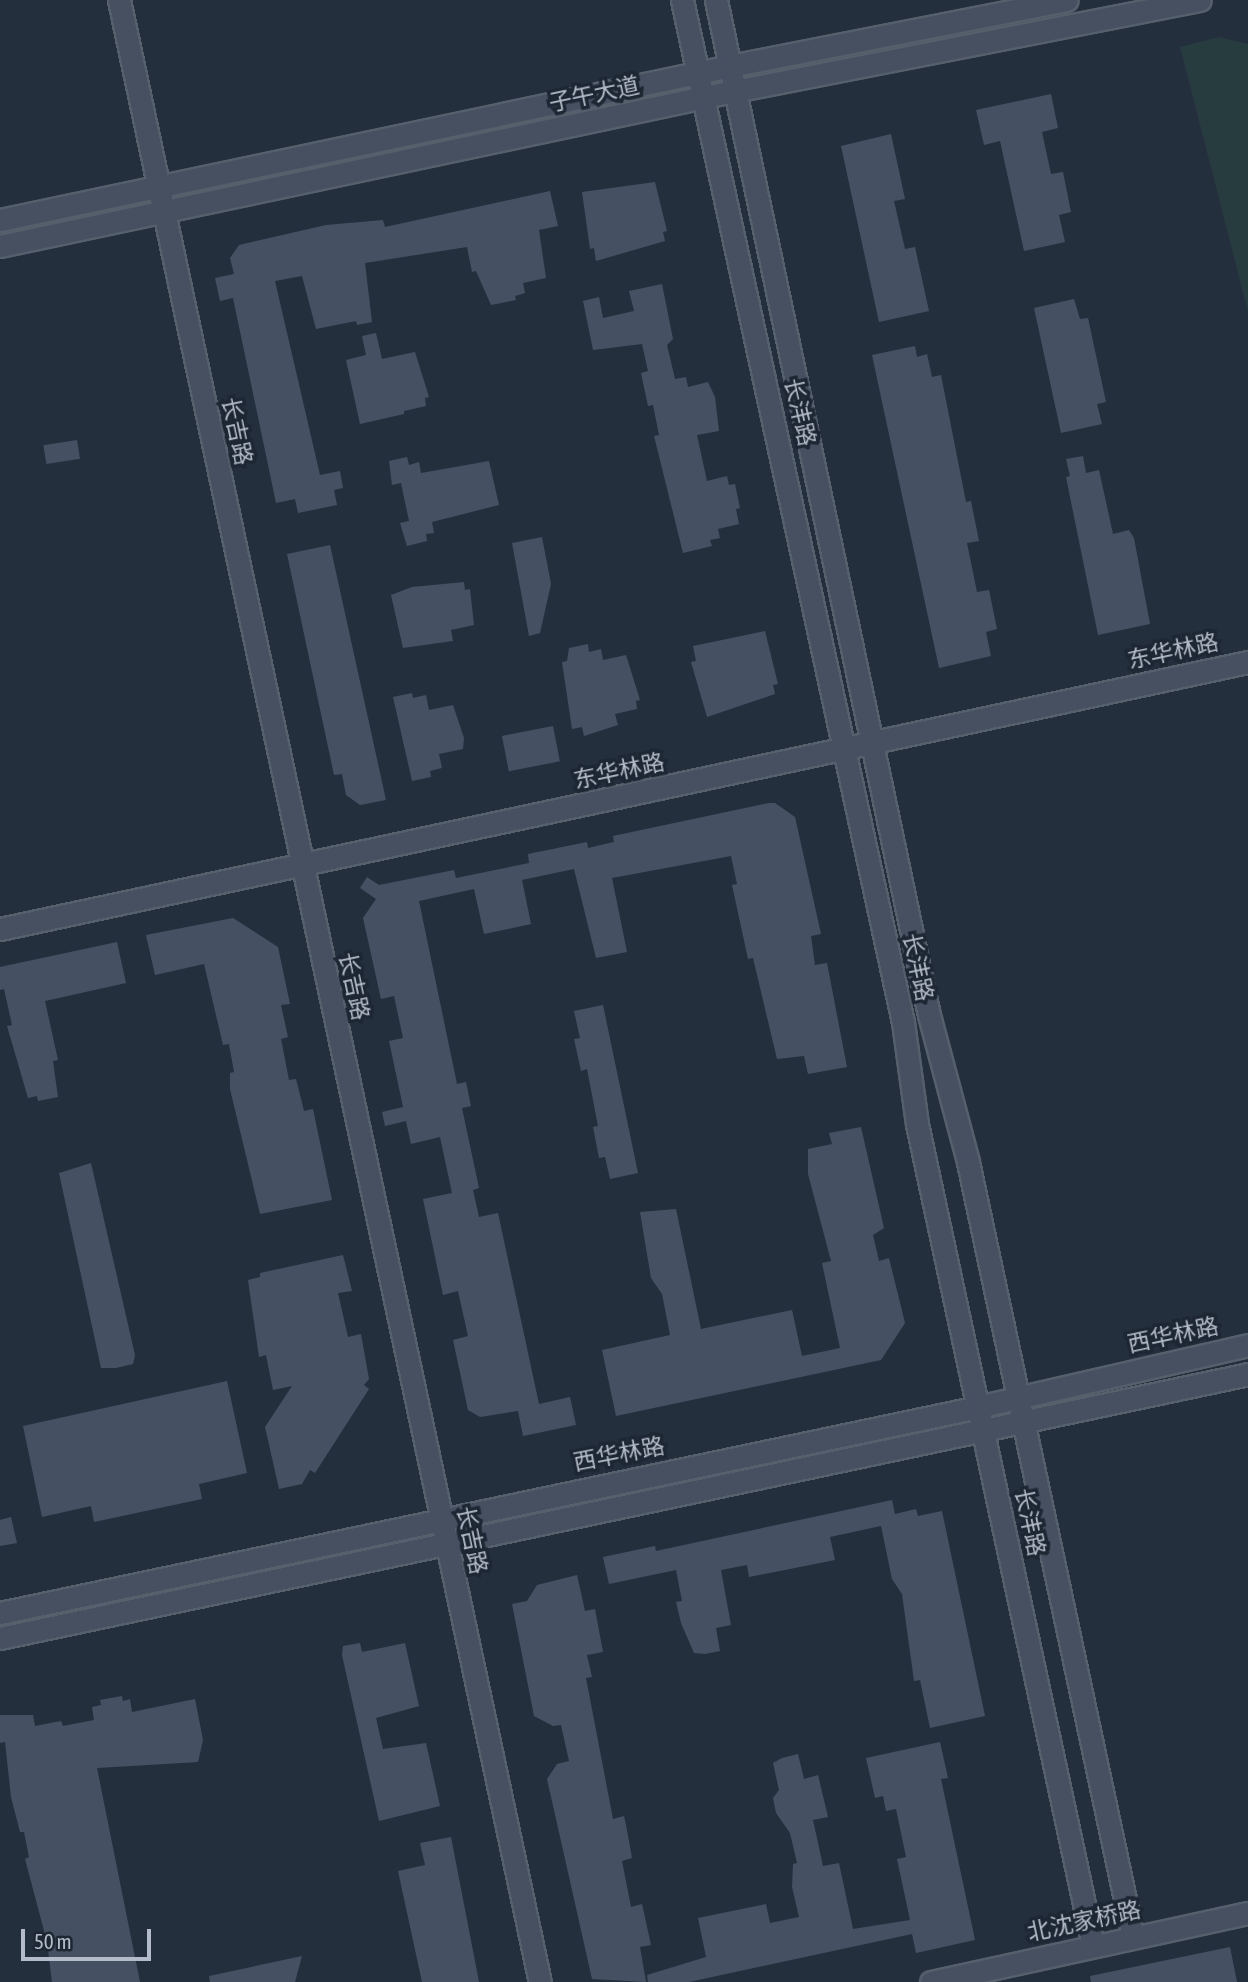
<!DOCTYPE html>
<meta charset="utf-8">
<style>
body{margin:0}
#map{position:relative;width:1248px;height:1982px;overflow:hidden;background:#242f3e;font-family:"Asap Condensed","Noto Sans SC",sans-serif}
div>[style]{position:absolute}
.green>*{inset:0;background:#263c3f}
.building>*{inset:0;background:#455162;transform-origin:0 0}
.roads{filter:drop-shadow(2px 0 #565f6c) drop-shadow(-2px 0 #565f6c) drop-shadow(0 2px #565f6c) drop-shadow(0 -2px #565f6c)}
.secondary>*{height:21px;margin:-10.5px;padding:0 10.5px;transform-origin:10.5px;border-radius:10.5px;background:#465061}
span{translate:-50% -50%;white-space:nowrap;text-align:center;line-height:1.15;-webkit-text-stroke:7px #1d2633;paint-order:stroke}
.street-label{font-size:23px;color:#b4bcc9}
.scale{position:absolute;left:21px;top:1929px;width:130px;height:32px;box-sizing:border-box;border:4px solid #b4bcc9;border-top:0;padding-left:9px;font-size:21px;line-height:24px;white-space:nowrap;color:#b4bcc9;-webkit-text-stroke:5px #1d2633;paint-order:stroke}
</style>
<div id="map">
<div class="green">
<div style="clip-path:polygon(1219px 37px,1248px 44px,1248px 312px,1180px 47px)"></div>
</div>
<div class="building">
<div style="clip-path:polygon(1051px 94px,1058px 128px,1042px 132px,1051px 174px,1063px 172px,1071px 212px,1059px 215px,1065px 242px,1024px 251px,1000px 141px,984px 145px,976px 110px)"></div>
<div style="clip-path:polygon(891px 134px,905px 199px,894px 201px,905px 249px,915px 247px,929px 311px,879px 322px,841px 146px)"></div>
<div style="clip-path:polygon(655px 182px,667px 231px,663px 232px,665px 241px,596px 261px,594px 248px,590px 249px,582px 192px)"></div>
<div style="clip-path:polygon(550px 191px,558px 226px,539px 230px,546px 278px,523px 283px,525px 293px,515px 296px,516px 300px,491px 305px,476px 271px,472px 272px,467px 247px,365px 263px,372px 322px,357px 325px,356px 321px,316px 329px,302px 276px,275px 281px,320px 475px,340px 471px,343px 488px,334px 490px,337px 505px,298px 513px,295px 499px,276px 503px,233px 298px,220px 301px,215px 278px,234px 274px,230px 258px,239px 245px,326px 225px,383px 220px,385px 227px)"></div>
<div style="clip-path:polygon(662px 284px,673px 339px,667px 345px,675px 379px,686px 377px,688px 387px,708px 382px,715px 397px,719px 431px,697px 435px,707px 481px,727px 476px,729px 485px,735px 484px,740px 508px,736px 509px,739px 524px,718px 529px,720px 538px,710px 540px,712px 546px,683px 553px,654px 436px,659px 435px,653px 405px,648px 406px,641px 373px,648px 371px,642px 344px,593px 350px,583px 301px,599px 297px,603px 318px,634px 311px,629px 291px)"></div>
<div style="clip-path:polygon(1074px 299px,1080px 319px,1088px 318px,1106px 402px,1097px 404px,1102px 424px,1061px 433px,1034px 308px)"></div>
<div style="clip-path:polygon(376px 333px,382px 359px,415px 352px,429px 397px,425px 398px,426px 406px,404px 411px,404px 414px,360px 424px,346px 360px,366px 355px,362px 336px)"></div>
<div style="clip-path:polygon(915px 346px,917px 357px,927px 354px,932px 377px,941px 375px,966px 502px,971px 501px,979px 541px,967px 543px,977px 592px,989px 590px,997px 629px,986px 632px,991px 656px,939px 668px,872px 355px)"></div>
<div style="left:77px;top:440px;width:19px;height:34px;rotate:81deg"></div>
<div style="clip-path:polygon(1083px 456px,1086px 473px,1099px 470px,1113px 534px,1129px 530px,1134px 538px,1150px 624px,1098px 635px,1066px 477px,1070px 476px,1066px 459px)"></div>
<div style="clip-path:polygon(407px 457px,409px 465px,419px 462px,421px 473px,489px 461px,499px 505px,432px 522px,434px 533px,426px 534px,427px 541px,407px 546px,400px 523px,409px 521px,401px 483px,392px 485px,389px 461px)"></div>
<div style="clip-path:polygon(542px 537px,551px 584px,540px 633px,529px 636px,512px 543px)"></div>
<div style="clip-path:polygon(330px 545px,386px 800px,360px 805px,346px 795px,342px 774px,334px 775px,287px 554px)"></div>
<div style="clip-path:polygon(464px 582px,465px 590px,470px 589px,474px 625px,451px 630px,453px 641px,403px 648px,391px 595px,412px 587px)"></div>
<div style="clip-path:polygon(765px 631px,778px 684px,773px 685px,775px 694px,707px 717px,691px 662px,696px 661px,693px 646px)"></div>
<div style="clip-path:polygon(588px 644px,589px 652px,601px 649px,603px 660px,626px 655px,640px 700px,636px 701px,637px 709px,615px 714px,618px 725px,584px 736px,582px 727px,572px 729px,562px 662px,567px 661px,569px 648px)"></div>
<div style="clip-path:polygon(412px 693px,413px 698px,426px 695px,429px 710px,453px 705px,464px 738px,463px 749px,439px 754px,442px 768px,430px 771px,431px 777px,412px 781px,393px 697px)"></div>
<div style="left:553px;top:726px;width:36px;height:52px;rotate:79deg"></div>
<div style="clip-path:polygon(769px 803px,775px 803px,795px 817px,821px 934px,811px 936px,815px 965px,827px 963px,847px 1067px,808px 1074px,804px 1056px,777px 1059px,753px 958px,748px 959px,732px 885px,737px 884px,731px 856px,612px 878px,627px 952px,596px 958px,574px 869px,522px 880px,531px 924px,484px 934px,474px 889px,419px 901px,457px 1084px,466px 1082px,471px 1106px,462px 1108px,479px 1188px,473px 1190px,479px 1217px,498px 1213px,539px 1404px,570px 1397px,576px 1425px,523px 1436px,518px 1411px,480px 1417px,468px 1410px,453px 1340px,468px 1336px,458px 1291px,443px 1295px,423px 1199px,452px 1193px,440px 1137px,411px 1144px,406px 1121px,385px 1126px,382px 1112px,403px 1107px,389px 1041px,403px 1038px,394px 996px,381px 999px,363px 918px,376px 899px,360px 888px,367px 877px,379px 885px,454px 870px,456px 878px,529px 863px,528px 854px,587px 842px,588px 848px,614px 842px,613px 836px)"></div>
<div style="clip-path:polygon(233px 918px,278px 947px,290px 1004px,281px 1005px,288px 1037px,281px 1039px,289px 1080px,296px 1079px,304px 1111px,313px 1109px,332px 1200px,260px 1214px,230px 1089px,230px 1073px,234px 1072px,229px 1044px,223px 1045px,204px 964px,155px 975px,146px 935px)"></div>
<div style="clip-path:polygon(117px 942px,126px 983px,45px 1001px,58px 1060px,53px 1061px,58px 1097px,38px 1101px,37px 1096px,28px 1098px,7px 1026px,12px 1025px,4px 989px,0 990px,0 967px)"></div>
<div style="clip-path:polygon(603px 1005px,638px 1173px,610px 1179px,605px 1157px,599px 1158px,593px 1127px,598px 1126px,587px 1069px,581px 1071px,574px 1039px,580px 1038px,574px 1011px)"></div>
<div style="clip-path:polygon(861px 1127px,884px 1228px,873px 1235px,879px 1261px,889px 1258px,905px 1323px,881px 1360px,616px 1416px,602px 1350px,670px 1335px,662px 1294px,651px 1278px,640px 1212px,676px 1209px,701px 1329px,792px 1310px,802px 1356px,840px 1348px,822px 1263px,831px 1261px,808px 1174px,808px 1149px,832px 1144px,829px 1133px)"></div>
<div style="clip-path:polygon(91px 1163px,135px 1355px,133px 1364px,116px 1368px,101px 1368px,59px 1173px)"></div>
<div style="clip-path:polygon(343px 1255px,352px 1291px,338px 1293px,348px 1337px,361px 1334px,369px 1379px,364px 1385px,369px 1389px,315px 1473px,310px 1470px,302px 1484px,279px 1489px,265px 1427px,292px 1386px,273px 1390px,266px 1355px,259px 1357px,248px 1280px,260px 1277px,260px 1273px)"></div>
<div style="clip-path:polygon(227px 1381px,247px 1473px,199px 1484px,202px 1499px,94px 1522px,91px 1506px,42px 1517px,23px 1426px)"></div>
<div style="clip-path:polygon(892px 1500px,895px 1514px,916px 1509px,918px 1516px,942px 1511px,985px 1716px,930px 1728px,920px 1680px,914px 1681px,902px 1594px,892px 1579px,881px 1526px,830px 1537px,835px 1560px,749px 1577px,747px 1565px,721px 1570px,731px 1625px,716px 1628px,720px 1651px,705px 1654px,694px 1653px,681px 1623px,676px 1602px,682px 1601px,676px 1570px,609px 1584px,603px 1557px,655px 1546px,656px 1551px)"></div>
<div style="clip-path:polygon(11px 1517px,17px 1543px,0 1546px,0 1520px)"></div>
<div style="clip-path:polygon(577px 1575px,585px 1611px,595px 1609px,603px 1652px,587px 1655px,592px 1677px,586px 1678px,613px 1819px,624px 1816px,626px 1825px,632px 1858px,622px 1861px,631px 1907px,642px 1904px,651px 1945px,640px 1947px,646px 1982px,592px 1979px,547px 1779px,557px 1764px,569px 1761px,561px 1725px,553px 1726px,534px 1716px,512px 1604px,527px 1601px,537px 1585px)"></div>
<div style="clip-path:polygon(360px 1643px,362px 1652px,405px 1643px,419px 1706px,376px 1718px,383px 1749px,426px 1743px,440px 1806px,379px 1821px,342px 1655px,343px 1646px)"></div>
<div style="clip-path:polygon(122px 1696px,123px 1701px,130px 1699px,132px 1712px,195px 1699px,203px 1740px,198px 1762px,97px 1768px,140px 1982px,52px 1982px,47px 1942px,25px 1859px,29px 1857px,24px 1832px,20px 1832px,11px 1797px,5px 1742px,0 1743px,0 1715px,33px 1715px,35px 1726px,61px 1721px,63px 1726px,94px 1720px,92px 1707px,101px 1705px,100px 1700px)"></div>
<div style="clip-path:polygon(940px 1742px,948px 1778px,941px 1779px,975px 1940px,916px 1953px,912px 1934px,689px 1982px,648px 1982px,647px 1975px,706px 1957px,698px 1918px,766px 1904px,770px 1923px,799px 1917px,792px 1887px,793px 1864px,797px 1863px,790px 1833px,776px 1813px,773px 1798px,779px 1790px,773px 1763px,782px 1758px,798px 1754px,804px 1779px,818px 1775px,828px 1817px,813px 1820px,823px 1866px,839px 1863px,853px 1929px,910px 1920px,897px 1859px,906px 1857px,896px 1809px,886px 1811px,883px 1796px,875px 1798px,866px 1758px)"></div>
<div style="clip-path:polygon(451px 1837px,479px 1982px,422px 1982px,398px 1871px,425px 1865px,420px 1843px)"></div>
<div style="clip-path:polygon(1230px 1947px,1237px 1982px,1091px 1982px,1090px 1976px)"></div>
<div style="clip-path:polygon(302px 1956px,295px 1982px,210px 1982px,209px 1976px)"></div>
</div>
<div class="roads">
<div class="secondary">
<div style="left:119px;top:0;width:2026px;rotate:78.01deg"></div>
<div style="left:682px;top:0;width:1046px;rotate:77.8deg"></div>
<div style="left:903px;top:1022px;width:103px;rotate:82.2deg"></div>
<div style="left:917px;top:1124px;width:841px;rotate:77.91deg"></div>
<div style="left:716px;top:0;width:1037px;rotate:78.15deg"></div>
<div style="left:929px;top:1015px;width:152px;rotate:75.1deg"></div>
<div style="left:968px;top:1162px;width:792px;rotate:77.98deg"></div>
<div style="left:0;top:220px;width:746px;rotate:-11.91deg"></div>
<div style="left:730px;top:66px;width:343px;rotate:-11.1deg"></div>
<div style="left:0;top:246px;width:720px;rotate:-11.95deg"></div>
<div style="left:704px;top:97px;width:505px;rotate:-11.07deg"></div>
<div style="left:0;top:929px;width:1276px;rotate:-12.08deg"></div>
<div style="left:0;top:1613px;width:999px;rotate:-11.89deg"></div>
<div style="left:978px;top:1407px;width:277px;rotate:-12.9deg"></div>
<div style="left:0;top:1638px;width:1276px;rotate:-11.94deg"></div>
<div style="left:931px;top:1982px;width:324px;rotate:-12.3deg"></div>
</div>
</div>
<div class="street-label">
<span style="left:594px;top:94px;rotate:-12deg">子午大道</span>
<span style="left:800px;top:412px;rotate:77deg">长沣路</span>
<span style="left:237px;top:431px;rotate:78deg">长吉路</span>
<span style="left:1173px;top:651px;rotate:-12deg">东华林路</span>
<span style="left:619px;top:771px;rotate:-12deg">东华林路</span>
<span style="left:918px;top:967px;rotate:78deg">长沣路</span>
<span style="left:354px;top:986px;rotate:78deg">长吉路</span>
<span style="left:1173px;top:1335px;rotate:-12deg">西华林路</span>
<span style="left:619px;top:1454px;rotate:-11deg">西华林路</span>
<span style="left:1030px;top:1522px;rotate:78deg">长沣路</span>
<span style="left:472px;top:1540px;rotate:78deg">长吉路</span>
<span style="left:1084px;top:1921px;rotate:-12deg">北沈家桥路</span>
</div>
<div class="scale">50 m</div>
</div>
